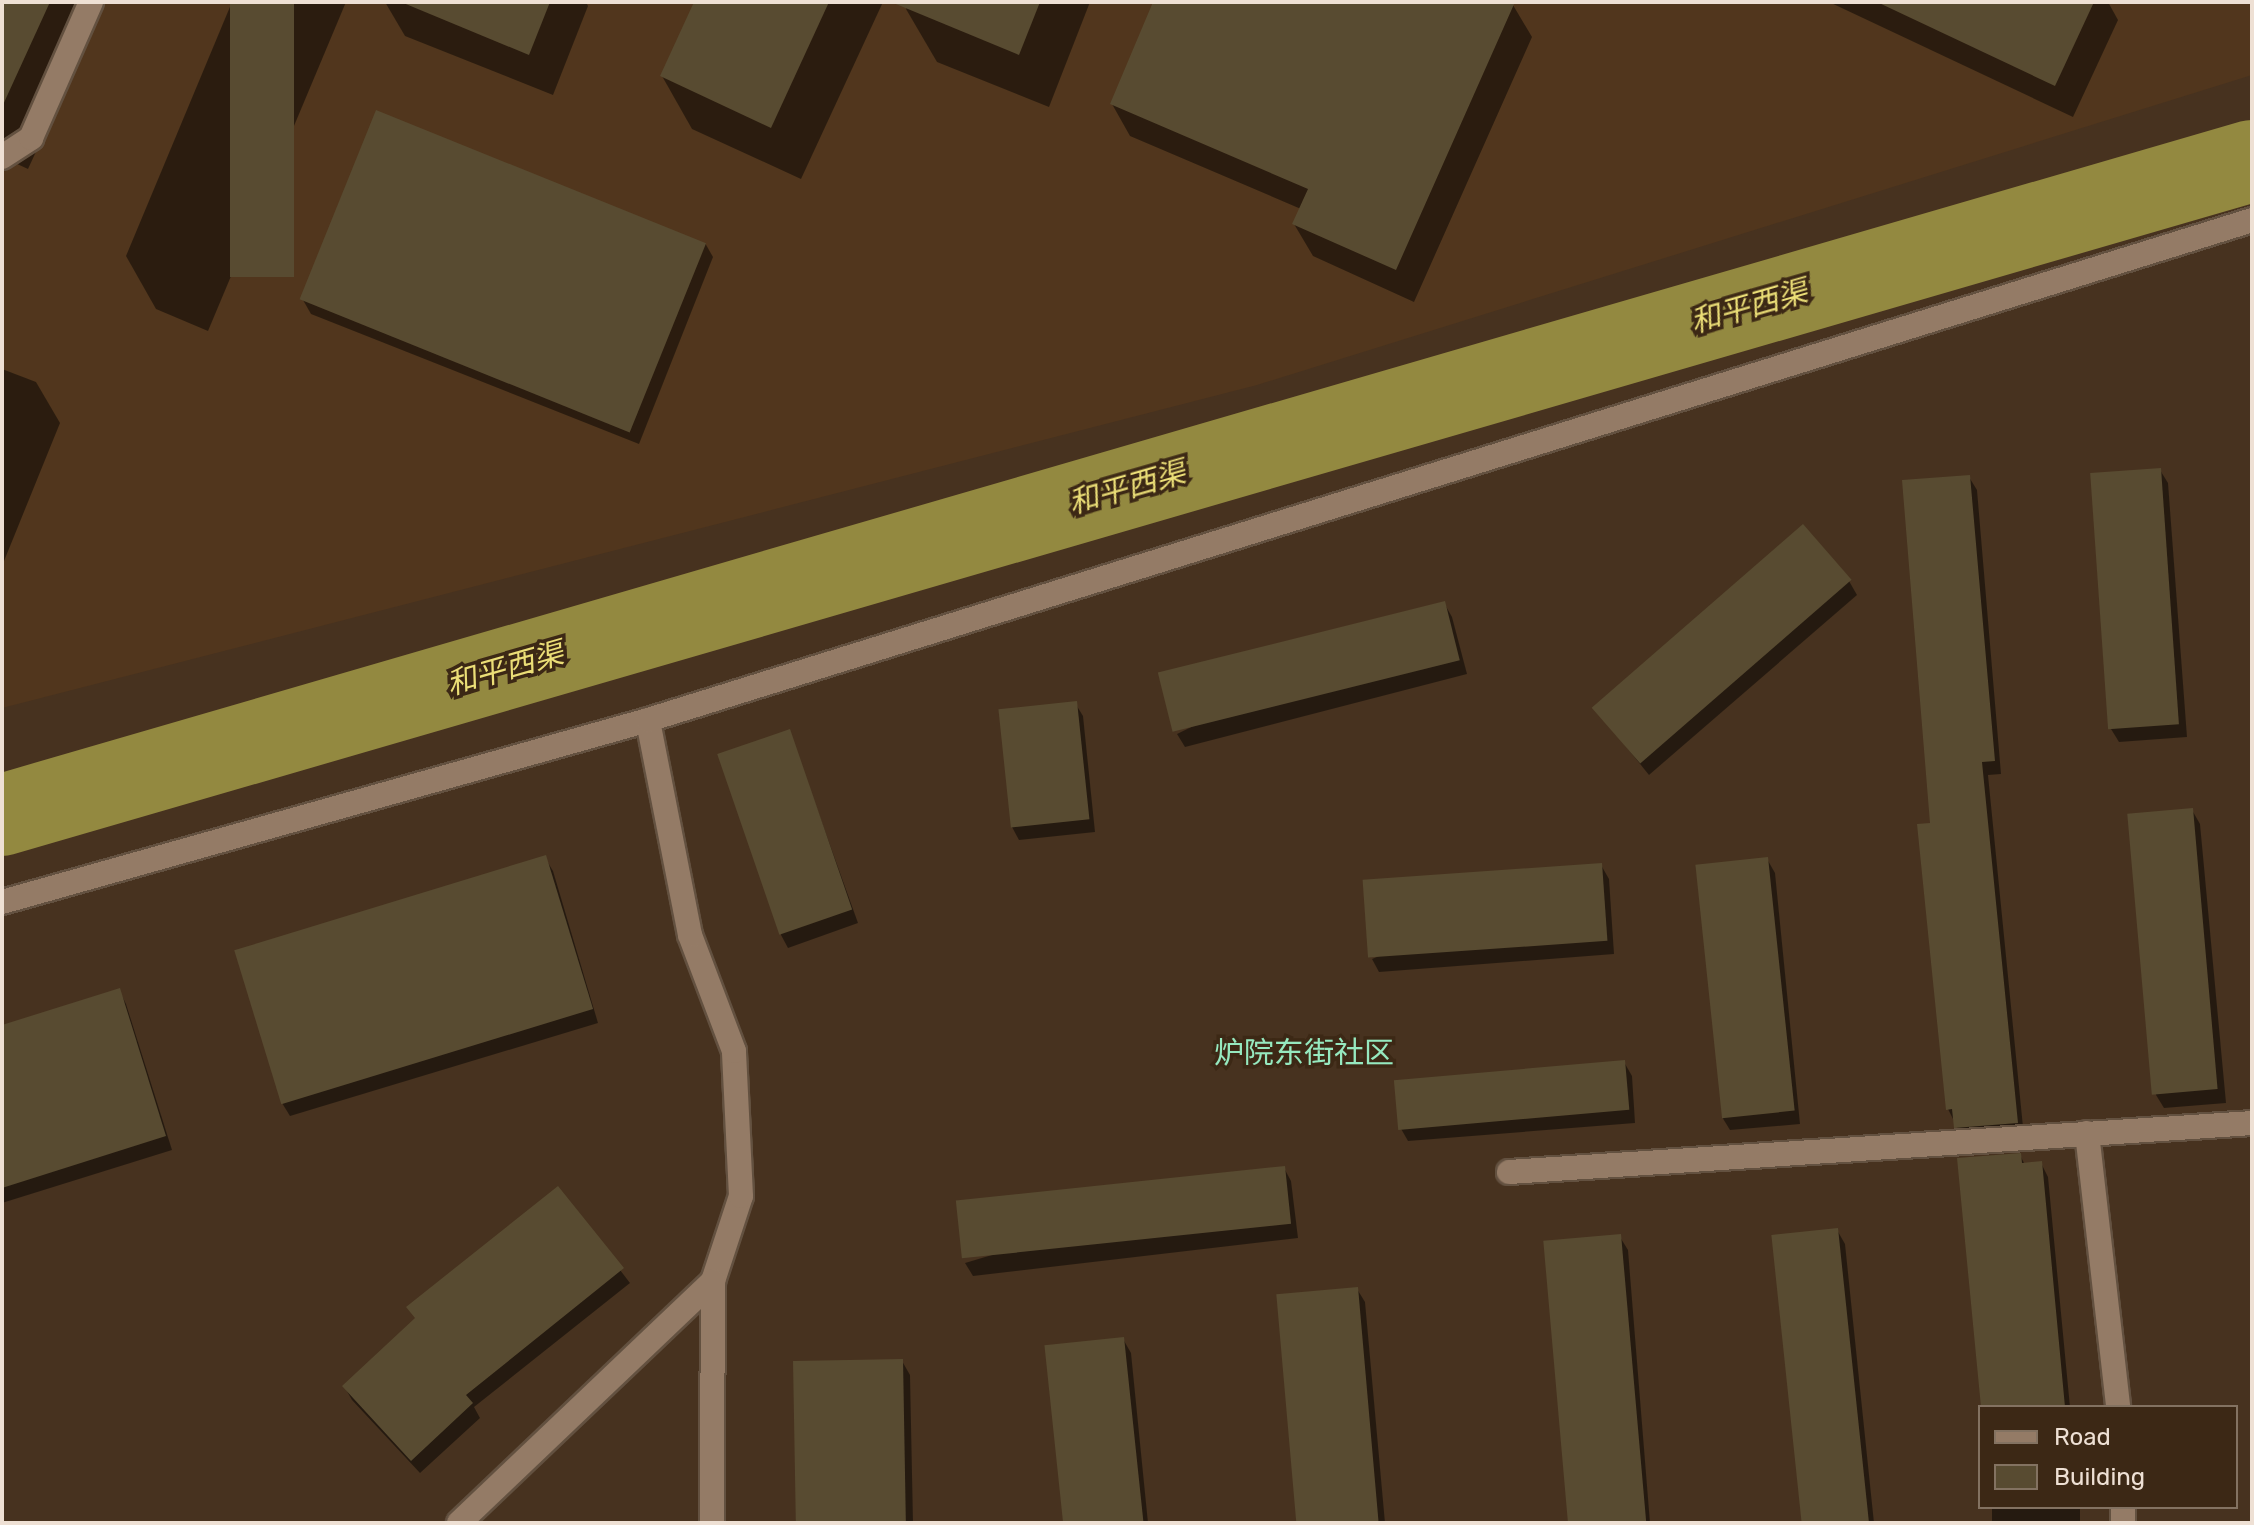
<!DOCTYPE html>
<meta charset="utf-8">
<style>
body{margin:0}
#map{position:relative;width:2254px;height:1525px;overflow:hidden;background:#47321f;font-family:Rubik,"Noto Sans SC",sans-serif}
div>[style]{position:absolute}
.built>*{inset:0;background:#51361d}
.shadow>*{inset:0;background:#0007;transform-origin:0 0}
.river>*{height:82px;margin:-41px;padding:0 41px;transform-origin:41px;border-radius:41px;background:#938940}
.building>*{inset:0;background:#584b31;transform-origin:0 0}
.roads{filter:drop-shadow(2px 0 #635140) drop-shadow(-2px 0 #635140) drop-shadow(0 2px #635140) drop-shadow(0 -2px #635140)}
.service>*{height:24px;margin:-12px;padding:0 12px;transform-origin:12px;border-radius:12px;background:#947b66}
.minor>*{height:24px;margin:-12px;padding:0 12px;transform-origin:12px;border-radius:12px;background:#947b66}
.tertiary>*{height:24px;margin:-12px;padding:0 12px;transform-origin:12px;border-radius:12px;background:#947b66}
span{translate:-50% -50%;white-space:nowrap;text-align:center;line-height:1.15;-webkit-text-stroke:7px #3c2815;paint-order:stroke}
.water-label{font-size:30px;color:#ebde77;font-style:italic}
.neighbourhood-label{font-size:30px;color:#96e9bf}
.frame{position:absolute;inset:0;border:4px solid #eee0d4;pointer-events:none}
.legend{position:absolute;left:1978px;top:1405px;width:260px;height:104px;box-sizing:border-box;background:#3c2815;border:2px solid #837261;margin:0;padding:10px 14px;list-style:none;font-size:24px;color:#eee0d4}
.legend li{display:flex;align-items:center;gap:16px;height:40px}
.legend b{width:40px;border:2px solid #837261}
</style>
<div id="map">
<div class="built">
<div style="clip-path:polygon(2px 2px,2252px 2px,2252px 75px,1257px 385px,2px 708px)"></div>
</div>
<div class="shadow">
<div style="clip-path:polygon(2px 2px,105px 2px,28px 169px,2px 157px)"></div>
<div style="clip-path:polygon(232px 2px,346px 2px,208px 331px,156px 309px,126px 256px)"></div>
<div style="clip-path:polygon(385px 2px,586px 2px,588px 6px,553px 95px,405px 36px)"></div>
<div style="clip-path:polygon(696px 2px,883px 2px,801px 179px,692px 129px,662px 76px)"></div>
<div style="clip-path:polygon(909px 2px,1090px 2px,1049px 107px,937px 62px,906px 9px)"></div>
<div style="clip-path:polygon(1155px 2px,1513px 5px,1532px 37px,1414px 302px,1313px 256px,1294px 224px,1301px 209px,1130px 136px,1112px 104px)"></div>
<div style="clip-path:polygon(1829px 2px,2108px 2px,2118px 20px,2073px 117px)"></div>
<div style="clip-path:polygon(705px 243px,713px 257px,639px 444px,311px 314px,303px 300px)"></div>
<div style="clip-path:polygon(2px 369px,36px 382px,60px 423px,2px 566px)"></div>
<div style="clip-path:polygon(2160px 470px,2168px 483px,2187px 737px,2119px 742px,2111px 729px)"></div>
<div style="clip-path:polygon(1969px 477px,1977px 490px,2001px 774px,1988px 775px,2024px 1137px,1964px 1141px,1948px 1109px,1932px 825px)"></div>
<div style="clip-path:polygon(1849px 581px,1857px 595px,1649px 775px,1594px 707px)"></div>
<div style="clip-path:polygon(1444px 603px,1452px 617px,1467px 674px,1185px 747px,1177px 734px)"></div>
<div style="clip-path:polygon(1075px 703px,1083px 716px,1095px 832px,1019px 840px,1012px 827px)"></div>
<div style="clip-path:polygon(789px 731px,858px 923px,788px 948px,781px 935px)"></div>
<div style="clip-path:polygon(2192px 810px,2200px 824px,2226px 1103px,2164px 1108px,2156px 1095px)"></div>
<div style="clip-path:polygon(545px 858px,553px 871px,598px 1023px,290px 1116px,282px 1103px)"></div>
<div style="clip-path:polygon(1767px 859px,1775px 873px,1800px 1124px,1730px 1130px,1722px 1117px)"></div>
<div style="clip-path:polygon(1601px 865px,1609px 879px,1614px 954px,1379px 972px,1372px 959px)"></div>
<div style="clip-path:polygon(119px 990px,126px 1004px,172px 1150px,2px 1203px,2px 1027px)"></div>
<div style="clip-path:polygon(1624px 1062px,1632px 1076px,1635px 1123px,1408px 1141px,1400px 1127px)"></div>
<div style="clip-path:polygon(2020px 1155px,2025px 1165px,2041px 1163px,2048px 1177px,2070px 1407px,1983px 1407px)"></div>
<div style="clip-path:polygon(1284px 1168px,1291px 1181px,1298px 1238px,973px 1276px,965px 1263px)"></div>
<div style="clip-path:polygon(558px 1189px,630px 1283px,474px 1407px,480px 1418px,420px 1473px,352px 1400px,344px 1386px)"></div>
<div style="clip-path:polygon(1837px 1230px,1845px 1244px,1874px 1523px,1803px 1523px)"></div>
<div style="clip-path:polygon(1620px 1237px,1628px 1250px,1650px 1523px,1568px 1523px)"></div>
<div style="clip-path:polygon(1357px 1289px,1365px 1302px,1385px 1523px,1299px 1523px)"></div>
<div style="clip-path:polygon(1123px 1339px,1131px 1353px,1148px 1523px,1064px 1523px)"></div>
<div style="clip-path:polygon(902px 1361px,910px 1375px,913px 1523px,798px 1523px)"></div>
<div style="left:1992px;top:1507px;width:88px;height:16px"></div>
</div>
<div class="river">
<div style="left:2px;top:815px;width:2343px;rotate:-16.21deg"></div>
</div>
<div class="building">
<div style="clip-path:polygon(2px 2px,50px 2px,2px 107px)"></div>
<div style="left:230px;top:2px;width:64px;height:275px"></div>
<div style="clip-path:polygon(401px 2px,550px 2px,529px 55px)"></div>
<div style="clip-path:polygon(694px 2px,829px 2px,771px 128px,660px 76px)"></div>
<div style="clip-path:polygon(891px 2px,1040px 2px,1019px 55px)"></div>
<div style="clip-path:polygon(1153px 2px,1515px 2px,1396px 270px,1292px 224px,1308px 189px,1110px 104px)"></div>
<div style="clip-path:polygon(1877px 2px,2094px 2px,2055px 86px)"></div>
<div style="left:376px;top:110px;width:356px;height:204px;rotate:22deg"></div>
<div style="left:2161px;top:468px;width:257px;height:71px;rotate:86deg"></div>
<div style="clip-path:polygon(1970px 475px,1995px 761px,1982px 762px,2018px 1123px,1954px 1128px,1952px 1109px,1946px 1110px,1917px 824px,1930px 823px,1902px 480px)"></div>
<div style="left:1803px;top:524px;width:74px;height:280px;rotate:49deg"></div>
<div style="left:1445px;top:601px;width:61px;height:296px;rotate:76deg"></div>
<div style="left:1077px;top:701px;width:119px;height:79px;rotate:84deg"></div>
<div style="left:790px;top:729px;width:191px;height:77px;rotate:71deg"></div>
<div style="left:2193px;top:808px;width:282px;height:66px;rotate:85deg"></div>
<div style="left:546px;top:855px;width:161px;height:326px;rotate:73deg"></div>
<div style="left:1768px;top:857px;width:255px;height:73px;rotate:84deg"></div>
<div style="left:1602px;top:863px;width:78px;height:240px;rotate:86deg"></div>
<div style="clip-path:polygon(120px 988px,166px 1136px,2px 1188px,2px 1025px)"></div>
<div style="left:1625px;top:1060px;width:50px;height:232px;rotate:85deg"></div>
<div style="clip-path:polygon(2021px 1153px,2022px 1163px,2042px 1161px,2065px 1407px,1981px 1407px,1957px 1158px)"></div>
<div style="left:1285px;top:1166px;width:58px;height:331px;rotate:84deg"></div>
<div style="clip-path:polygon(558px 1186px,624px 1268px,466px 1395px,473px 1403px,411px 1461px,342px 1386px,415px 1318px,406px 1307px)"></div>
<div style="left:1838px;top:1228px;width:297px;height:67px;rotate:84deg"></div>
<div style="left:1621px;top:1234px;width:290px;height:78px;rotate:85deg"></div>
<div style="left:1358px;top:1287px;width:237px;height:82px;rotate:85deg"></div>
<div style="left:1124px;top:1337px;width:187px;height:80px;rotate:84deg"></div>
<div style="left:903px;top:1359px;width:164px;height:110px;rotate:89deg"></div>
</div>
<div class="roads">
<div class="service">
<div style="left:2px;top:157px;width:35px;rotate:-33deg"></div>
<div style="left:31px;top:138px;width:149px;rotate:-66.2deg"></div>
<div style="left:2087px;top:1133px;width:276px;rotate:83.5deg"></div>
<div style="left:2123px;top:1507px;width:16px;rotate:90deg"></div>
</div>
<div class="minor">
<div style="left:1509px;top:1172px;width:745px;rotate:-3.77deg"></div>
<div style="left:459px;top:1523px;width:351px;rotate:-43.6deg"></div>
<div style="left:713px;top:1281px;width:89px;rotate:-71.8deg"></div>
<div style="left:741px;top:1196px;width:145px;rotate:-92.8deg"></div>
<div style="left:734px;top:1051px;width:124px;rotate:-110.8deg"></div>
<div style="left:690px;top:935px;width:219px;rotate:-101.1deg"></div>
<div style="left:712px;top:1523px;width:242px;rotate:-89.8deg"></div>
</div>
<div class="tertiary">
<div style="left:2px;top:902px;width:671px;rotate:-15.73deg"></div>
<div style="left:648px;top:720px;width:1680px;rotate:-17.31deg"></div>
</div>
</div>
<div class="water-label">
<span style="left:1749px;top:307px;rotate:-16deg">和平西渠</span>
<span style="left:1127px;top:488px;rotate:-16deg">和平西渠</span>
<span style="left:505px;top:669px;rotate:-16deg">和平西渠</span>
</div>
<div class="neighbourhood-label">
<span style="left:1304px;top:1053px">炉院东街社区</span>
</div>
<div class="frame"></div>
<ul class="legend">
<li><b style="height:10px;background:#947b66"></b>Road</li>
<li><b style="height:22px;background:#584b31"></b>Building</li>
</ul>
</div>
